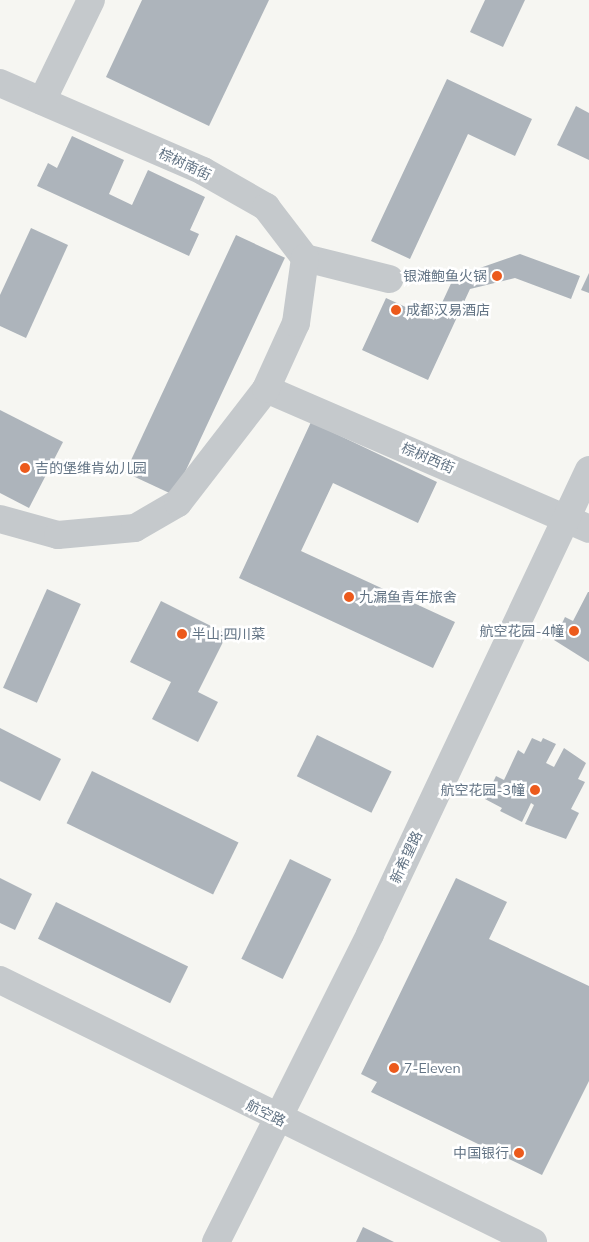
<!DOCTYPE html>
<meta charset="utf-8">
<style>
body{margin:0}
#map{position:relative;width:589px;height:1242px;overflow:hidden;background:#f6f6f2;font-family:Mulish,"Noto Sans SC",sans-serif}
div>[style]{position:absolute}
.building>*{inset:0;background:#adb4bb;transform-origin:0 0}
.minor>*{height:28px;margin:-14px;padding:0 14px;transform-origin:14px;border-radius:14px;background:#c5c9cc}
.dots>*{width:14px;height:14px;translate:-50% -50%;box-sizing:border-box;border:2px solid #fff;border-radius:50%}
span{translate:-50% -50%;white-space:nowrap;text-align:center;line-height:1.15;-webkit-text-stroke:5px #fff;paint-order:stroke}
.street-label{font-size:14px;color:#637485}
.poi-label{font-size:14px;color:#637485}
.right{translate:-100% -50%;text-align:right}
.left{translate:0 -50%;text-align:left}
</style>
<div id="map">
<div class="building">
<div style="clip-path:polygon(142px 0,269px 0,209px 126px,106px 77px)"></div>
<div style="clip-path:polygon(485px 0,525px 0,503px 47px,470px 32px)"></div>
<div style="clip-path:polygon(447px 79px,532px 119px,515px 156px,468px 134px,410px 259px,371px 241px)"></div>
<div style="clip-path:polygon(576px 106px,589px 113px,589px 160px,557px 145px)"></div>
<div style="clip-path:polygon(72px 136px,124px 160px,109px 194px,132px 205px,148px 170px,205px 197px,190px 230px,199px 234px,189px 256px,37px 186px,48px 163px,57px 168px)"></div>
<div style="clip-path:polygon(31px 228px,68px 245px,26px 338px,0 326px,0 295px)"></div>
<div style="left:236px;top:235px;width:54px;height:262px;rotate:25deg"></div>
<div style="clip-path:polygon(520px 254px,580px 276px,571px 299px,515px 278px,470px 289px,428px 380px,362px 350px,386px 298px,434px 320px,454px 277px)"></div>
<div style="clip-path:polygon(589px 273px,589px 293px,581px 290px)"></div>
<div style="clip-path:polygon(0 410px,63px 442px,29px 508px,0 493px)"></div>
<div style="clip-path:polygon(311px 422px,437px 482px,418px 523px,333px 483px,301px 551px,455px 622px,433px 668px,239px 578px)"></div>
<div style="left:47px;top:589px;width:37px;height:108px;rotate:24deg"></div>
<div style="clip-path:polygon(588px 592px,589px 592px,589px 662px,554px 640px,565px 617px,573px 621px)"></div>
<div style="clip-path:polygon(161px 601px,227px 634px,198px 692px,218px 702px,198px 742px,152px 719px,171px 682px,130px 662px)"></div>
<div style="clip-path:polygon(0 728px,61px 759px,40px 801px,0 781px)"></div>
<div style="left:317px;top:735px;width:83px;height:46px;rotate:26deg"></div>
<div style="clip-path:polygon(532px 738px,541px 742px,543px 738px,556px 744px,546px 763px,554px 767px,564px 748px,586px 763px,578px 779px,585px 782px,571px 809px,579px 813px,566px 839px,525px 824px,534px 805px,531px 803px,522px 822px,500px 811px,502px 808px,485px 799px,496px 776px,504px 780px,518px 750px,524px 754px)"></div>
<div style="left:92px;top:771px;width:163px;height:58px;rotate:26deg"></div>
<div style="left:290px;top:859px;width:46px;height:111px;rotate:26deg"></div>
<div style="clip-path:polygon(0 878px,32px 894px,15px 930px,0 923px)"></div>
<div style="clip-path:polygon(456px 878px,507px 902px,489px 939px,589px 986px,589px 1081px,542px 1175px,371px 1092px,377px 1082px,361px 1074px)"></div>
<div style="left:56px;top:902px;width:147px;height:41px;rotate:26deg"></div>
<div style="clip-path:polygon(363px 1227px,394px 1242px,356px 1242px)"></div>
</div>
<div class="minor">
<div style="left:0;top:83px;width:221px;rotate:23.4deg"></div>
<div style="left:203px;top:171px;width:73px;rotate:29.7deg"></div>
<div style="left:266px;top:207px;width:64px;rotate:52.6deg"></div>
<div style="left:42px;top:101px;width:112px;rotate:-64.1deg"></div>
<div style="left:305px;top:258px;width:87px;rotate:14deg"></div>
<div style="left:266px;top:389px;width:352px;rotate:23.4deg"></div>
<div style="left:0;top:519px;width:60px;rotate:15.4deg"></div>
<div style="left:58px;top:535px;width:77px;rotate:-5.2deg"></div>
<div style="left:135px;top:528px;width:50px;rotate:-30.2deg"></div>
<div style="left:178px;top:503px;width:144px;rotate:-52.3deg"></div>
<div style="left:266px;top:389px;width:72px;rotate:-65.6deg"></div>
<div style="left:296px;top:323px;width:66px;rotate:-82.1deg"></div>
<div style="left:0;top:980px;width:594px;rotate:26.18deg"></div>
<div style="left:216px;top:1242px;width:344px;rotate:-63.4deg"></div>
<div style="left:370px;top:934px;width:513px;rotate:-64.73deg"></div>
</div>
<div class="dots">
<div style="left:497px;top:276px;background:#ec5a1c"></div>
<div style="left:396px;top:310px;background:#ec5a1c"></div>
<div style="left:25px;top:468px;background:#ec5a1c"></div>
<div style="left:349px;top:597px;background:#ec5a1c"></div>
<div style="left:574px;top:631px;background:#ec5a1c"></div>
<div style="left:182px;top:634px;background:#ec5a1c"></div>
<div style="left:535px;top:790px;background:#ec5a1c"></div>
<div style="left:394px;top:1068px;background:#ec5a1c"></div>
<div style="left:519px;top:1153px;background:#ec5a1c"></div>
</div>
<div class="street-label">
<span style="left:185px;top:164px;rotate:25deg">棕树南街</span>
<span style="left:428px;top:458px;rotate:23deg">棕树西街</span>
<span style="left:406px;top:857px;rotate:-65deg">新希望路</span>
<span style="left:266px;top:1113px;rotate:26deg">航空路</span>
</div>
<div class="poi-label">
<span class="right" style="left:487px;top:276px">银滩鲍鱼火锅</span>
<span class="left" style="left:406px;top:310px">成都汉易酒店</span>
<span class="left" style="left:35px;top:468px">吉的堡维肯幼儿园</span>
<span class="left" style="left:359px;top:597px">九漏鱼青年旅舍</span>
<span class="right" style="left:564px;top:631px">航空花园-4幢</span>
<span class="left" style="left:192px;top:634px">半山·四川菜</span>
<span class="right" style="left:525px;top:790px">航空花园-3幢</span>
<span class="left" style="left:404px;top:1068px">7-Eleven</span>
<span class="right" style="left:509px;top:1153px">中国银行</span>
</div>
</div>
